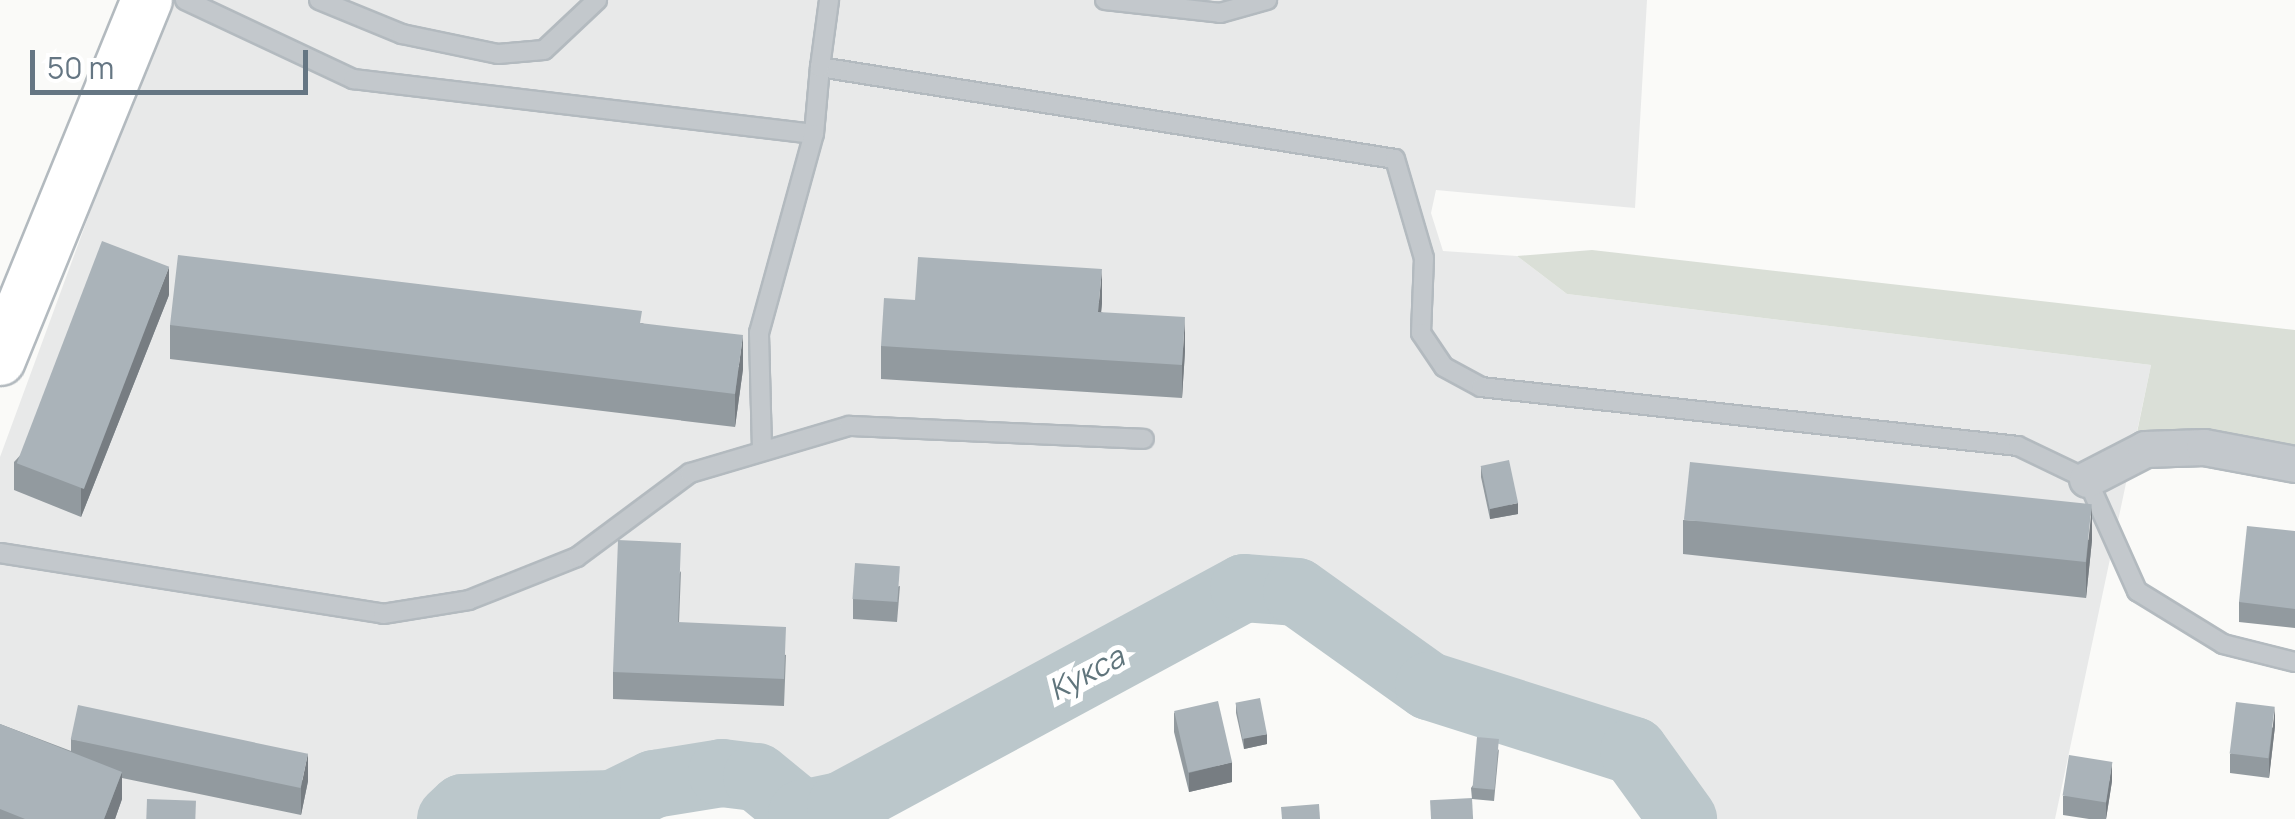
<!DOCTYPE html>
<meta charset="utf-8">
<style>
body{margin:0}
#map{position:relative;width:2295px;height:819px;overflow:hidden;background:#fafaf8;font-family:Manrope,sans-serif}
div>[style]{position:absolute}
.built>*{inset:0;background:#e8e9e9}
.green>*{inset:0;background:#dadfd7}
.river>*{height:68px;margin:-34px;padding:0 34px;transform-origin:34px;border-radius:34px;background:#bbc7cb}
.roads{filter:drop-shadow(2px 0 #b3babf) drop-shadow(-2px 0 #b3babf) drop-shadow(0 2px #b3babf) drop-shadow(0 -2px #b3babf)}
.lane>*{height:18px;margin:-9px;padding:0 9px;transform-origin:9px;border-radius:9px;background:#c3c8cc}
.street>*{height:35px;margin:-17.5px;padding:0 17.5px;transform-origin:17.5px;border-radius:17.5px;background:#c3c8cc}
.secondary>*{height:50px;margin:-25px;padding:0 25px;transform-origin:25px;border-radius:25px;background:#fff}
.wall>*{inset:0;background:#929a9f}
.shaded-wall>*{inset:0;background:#777d82}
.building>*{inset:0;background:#aab3b9;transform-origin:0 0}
span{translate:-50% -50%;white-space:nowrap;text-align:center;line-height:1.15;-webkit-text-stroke:10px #fff;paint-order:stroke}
.water-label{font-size:30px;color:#60757c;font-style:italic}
.scale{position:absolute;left:30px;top:50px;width:278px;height:45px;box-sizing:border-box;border:5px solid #657683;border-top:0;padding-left:12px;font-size:30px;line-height:35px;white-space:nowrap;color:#657683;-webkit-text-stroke:8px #fff;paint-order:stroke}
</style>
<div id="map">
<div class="built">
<div style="clip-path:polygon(168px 0,1647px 0,1635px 208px,1436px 190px,1431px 213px,1443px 251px,1517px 256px,1567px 294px,2151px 365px,2055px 819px,1695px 819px,1645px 743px,1431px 678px,1305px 585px,1243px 577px,842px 794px,804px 802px,763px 769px,722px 761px,652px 772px,604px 795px,461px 796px,435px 819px,0 819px,0 457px)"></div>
</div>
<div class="green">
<div style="clip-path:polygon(1592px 250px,2295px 330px,2295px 453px,2135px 442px,2151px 365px,1567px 294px,1517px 256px)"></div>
</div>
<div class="river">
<div style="left:451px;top:819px;width:16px;rotate:-43deg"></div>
<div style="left:463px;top:808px;width:150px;rotate:-1.5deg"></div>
<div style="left:613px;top:804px;width:46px;rotate:-26deg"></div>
<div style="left:654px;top:784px;width:69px;rotate:-9.2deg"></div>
<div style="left:722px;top:773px;width:35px;rotate:7deg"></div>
<div style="left:757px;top:777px;width:58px;rotate:39.4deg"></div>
<div style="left:802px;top:814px;width:40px;rotate:-12deg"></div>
<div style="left:841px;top:806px;width:458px;rotate:-28.4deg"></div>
<div style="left:1244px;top:588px;width:53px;rotate:4.3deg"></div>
<div style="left:1297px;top:592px;width:162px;rotate:35.5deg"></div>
<div style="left:1429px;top:686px;width:215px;rotate:17.6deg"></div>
<div style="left:1634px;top:751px;width:84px;rotate:54.2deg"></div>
</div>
<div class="roads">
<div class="lane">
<div style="left:185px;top:0;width:186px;rotate:25.2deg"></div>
<div style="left:353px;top:79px;width:464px;rotate:6.8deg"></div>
<div style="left:814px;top:134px;width:67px;rotate:-84.9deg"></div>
<div style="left:820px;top:67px;width:582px;rotate:9.09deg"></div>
<div style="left:1395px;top:159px;width:103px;rotate:73.7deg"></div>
<div style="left:1424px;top:258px;width:75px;rotate:92.3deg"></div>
<div style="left:1421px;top:333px;width:41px;rotate:55.9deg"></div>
<div style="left:1444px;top:367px;width:42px;rotate:28.4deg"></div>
<div style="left:1481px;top:387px;width:540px;rotate:6.27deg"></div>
<div style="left:2018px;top:446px;width:76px;rotate:25.6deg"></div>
<div style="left:2087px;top:479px;width:123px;rotate:65.9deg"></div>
<div style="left:2137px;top:591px;width:101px;rotate:31.6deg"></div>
<div style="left:2223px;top:644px;width:74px;rotate:14deg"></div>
<div style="left:319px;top:0;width:90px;rotate:22.3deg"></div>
<div style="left:402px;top:34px;width:98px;rotate:11.8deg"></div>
<div style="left:498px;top:54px;width:46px;rotate:-5deg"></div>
<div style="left:544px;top:50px;width:73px;rotate:-43.3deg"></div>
<div style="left:1105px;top:0;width:116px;rotate:6.4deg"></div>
<div style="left:1220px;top:13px;width:49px;rotate:-15.5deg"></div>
<div style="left:820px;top:67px;width:68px;rotate:-82.3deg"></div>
<div style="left:762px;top:449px;width:116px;rotate:-91.5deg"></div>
<div style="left:759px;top:333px;width:206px;rotate:-74.6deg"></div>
<div style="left:0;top:553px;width:388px;rotate:9deg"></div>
<div style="left:383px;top:614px;width:87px;rotate:-9.2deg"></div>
<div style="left:469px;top:600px;width:116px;rotate:-21.7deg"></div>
<div style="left:577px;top:557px;width:141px;rotate:-36.6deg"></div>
<div style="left:690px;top:473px;width:166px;rotate:-16.5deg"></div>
<div style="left:849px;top:426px;width:295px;rotate:2.5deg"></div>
</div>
<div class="street">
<div style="left:2087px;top:479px;width:65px;rotate:-27.3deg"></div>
<div style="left:2145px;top:449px;width:59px;rotate:-1.9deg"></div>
<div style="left:2204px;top:447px;width:93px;rotate:10.6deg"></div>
</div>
<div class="secondary">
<div style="left:0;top:360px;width:389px;rotate:-67.8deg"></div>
</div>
</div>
<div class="wall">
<div style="clip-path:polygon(169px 295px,81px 517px,14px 490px,14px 462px)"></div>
<div style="clip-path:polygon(915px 300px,1102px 303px,1101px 312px,1185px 351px,1182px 398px,881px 379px,881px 346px)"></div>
<div style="clip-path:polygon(642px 323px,743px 369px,735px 427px,170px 359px,170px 325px)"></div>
<div style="clip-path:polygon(1481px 467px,1518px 514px,1490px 519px,1481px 477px)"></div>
<div style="clip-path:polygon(1683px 520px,2092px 540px,2086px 598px,1683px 554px)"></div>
<div style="clip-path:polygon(2295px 531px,2295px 628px,2239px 622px,2239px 602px)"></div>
<div style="clip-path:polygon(681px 571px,679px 623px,786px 655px,784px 706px,613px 699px,613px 672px)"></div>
<div style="clip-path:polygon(900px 586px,897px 622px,853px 619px,853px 599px)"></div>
<div style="clip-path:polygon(1236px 703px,1267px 744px,1244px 749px,1236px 713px)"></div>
<div style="clip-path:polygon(1174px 712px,1232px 782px,1189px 792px,1174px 732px)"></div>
<div style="clip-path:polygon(0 724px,71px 751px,71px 739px,308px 781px,301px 815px,122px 778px,122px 799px,115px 819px,0 819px)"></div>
<div style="clip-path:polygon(2275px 726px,2269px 778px,2230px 773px,2230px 754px)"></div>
<div style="clip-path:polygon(1499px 749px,1494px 801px,1472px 799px,1471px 788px)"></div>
<div style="clip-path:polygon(2112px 781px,2106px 819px,2089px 819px,2063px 815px,2063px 796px)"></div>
</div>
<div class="shaded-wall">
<div style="clip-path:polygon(169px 267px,169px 295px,81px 517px,81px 489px)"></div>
<div style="clip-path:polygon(1102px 269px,1102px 303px,1098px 345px,1098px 312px)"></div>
<div style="clip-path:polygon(1185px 317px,1185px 351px,1182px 398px,1182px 365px)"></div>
<div style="clip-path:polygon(743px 335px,743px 369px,735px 427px,735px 394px)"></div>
<div style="clip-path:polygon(1518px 503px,1518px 514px,1490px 519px,1490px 509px)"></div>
<div style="clip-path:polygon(2092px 506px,2092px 540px,2086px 598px,2086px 564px)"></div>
<div style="clip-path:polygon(2275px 707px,2275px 726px,2269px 778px,2269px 759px)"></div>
<div style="clip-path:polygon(1267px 734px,1267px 744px,1244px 749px,1244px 738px)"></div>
<div style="clip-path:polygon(308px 753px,308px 781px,301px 815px,301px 787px)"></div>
<div style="clip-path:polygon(1232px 762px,1232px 782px,1189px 792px,1189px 773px)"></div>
<div style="clip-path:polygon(2112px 762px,2112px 781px,2106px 819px,2106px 802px)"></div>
<div style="clip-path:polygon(122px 772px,122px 799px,115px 819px,104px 819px)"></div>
</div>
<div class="building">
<div style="left:102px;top:241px;width:72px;height:238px;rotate:21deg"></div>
<div style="clip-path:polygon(178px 255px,642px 311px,640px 323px,743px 335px,735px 394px,170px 325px)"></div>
<div style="clip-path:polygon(918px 257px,1102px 269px,1098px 312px,1185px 317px,1182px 365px,881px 346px,884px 298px,915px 300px)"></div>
<div style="left:1509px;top:460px;width:44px;height:29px;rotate:78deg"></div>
<div style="left:1690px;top:462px;width:404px;height:58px;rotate:6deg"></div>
<div style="clip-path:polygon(2247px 526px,2295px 531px,2295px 609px,2239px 602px)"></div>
<div style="clip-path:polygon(618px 540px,681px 543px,678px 622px,786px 627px,784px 679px,613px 672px)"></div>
<div style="left:855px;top:563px;width:45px;height:36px;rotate:4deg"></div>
<div style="left:1260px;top:698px;width:37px;height:25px;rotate:79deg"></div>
<div style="left:1218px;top:701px;width:63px;height:45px;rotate:77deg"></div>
<div style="left:2236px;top:702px;width:39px;height:52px;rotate:7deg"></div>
<div style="left:78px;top:705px;width:235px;height:35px;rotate:12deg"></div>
<div style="clip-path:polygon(0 724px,122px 772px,104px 819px,25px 819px,0 809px)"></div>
<div style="left:1477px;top:737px;width:22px;height:51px;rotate:5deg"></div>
<div style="left:2069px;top:755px;width:44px;height:41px;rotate:9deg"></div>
<div style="left:1472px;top:798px;width:21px;height:42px;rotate:87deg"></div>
<div style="left:147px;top:799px;width:49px;height:20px;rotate:2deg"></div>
<div style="clip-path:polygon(1319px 804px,1320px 819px,1282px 819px,1281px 807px)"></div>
</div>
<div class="water-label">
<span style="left:1086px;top:673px;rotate:-28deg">Кукса</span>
</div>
<div class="scale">50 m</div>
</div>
